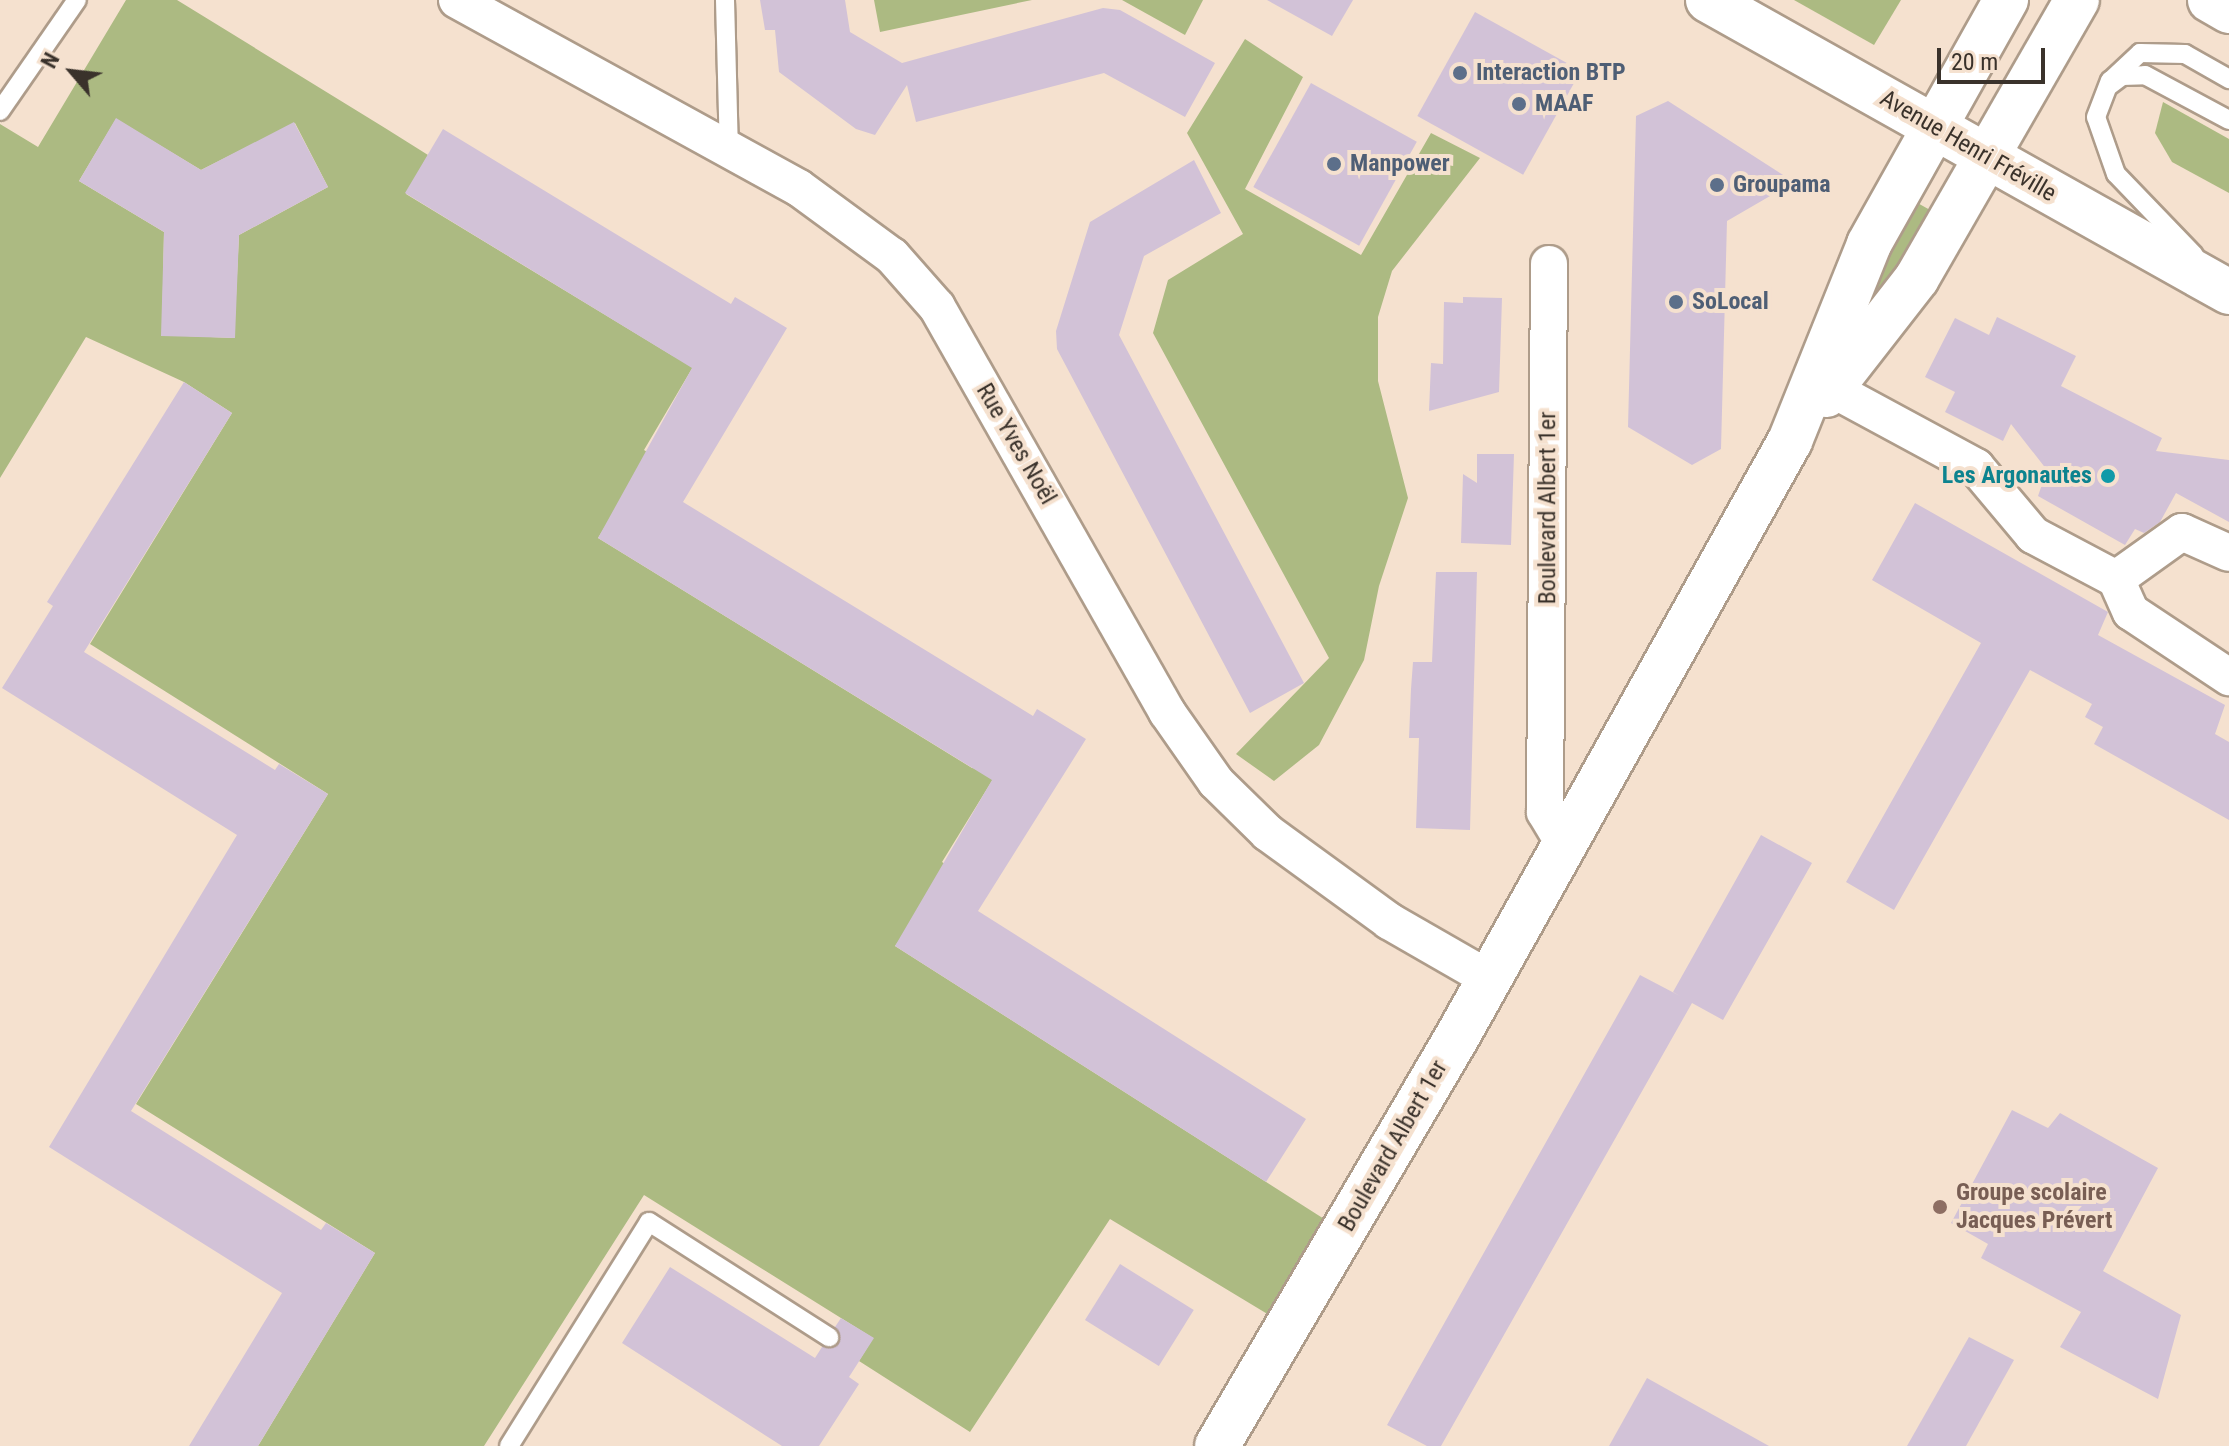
<!DOCTYPE html>
<meta charset="utf-8">
<style>
body{margin:0}
#map{position:relative;width:2229px;height:1446px;overflow:hidden;background:#f5e1cf;font-family:"Roboto Condensed",sans-serif}
div>[style]{position:absolute}
.green>*{inset:0;background:#acba82}
.building>*{inset:0;background:#d2c2d7;transform-origin:0 0}
.roads{filter:drop-shadow(2px 0 #ae9c8a) drop-shadow(-2px 0 #ae9c8a) drop-shadow(0 2px #ae9c8a) drop-shadow(0 -2px #ae9c8a)}
.lane>*{height:18px;margin:-9px;padding:0 9px;transform-origin:9px;border-radius:9px;background:#fff}
.street>*{height:36px;margin:-18px;padding:0 18px;transform-origin:18px;border-radius:18px;background:#fff}
.secondary>*{height:44px;margin:-22px;padding:0 22px;transform-origin:22px;border-radius:22px;background:#fff}
.primary>*{height:44px;margin:-22px;padding:0 22px;transform-origin:22px;border-radius:22px;background:#fff}
.dots>*{width:22px;height:22px;translate:-50% -50%;box-sizing:border-box;border:4px solid #f5e1cf;border-radius:50%}
span{translate:-50% -50%;white-space:nowrap;text-align:center;line-height:1.15;-webkit-text-stroke:8px #f5e1cf;paint-order:stroke}
.service-label{font-size:24px;color:#4e5e75;font-weight:700}
.left{translate:0 -50%;text-align:left}
.street-label{font-size:24px;color:#3a322b}
.culture-label{font-size:24px;color:#0d838f;font-weight:700}
.right{translate:-100% -50%;text-align:right}
.education-label{font-size:24px;color:#785e54;font-weight:700}
.north{position:absolute;left:32px;top:32px;width:80px;height:80px;-webkit-text-stroke:6px #f5e1cf;paint-order:stroke;rotate:298deg;font-size:22px;font-weight:700;line-height:32px;text-align:center;color:#3a322b}
.north::after{content:'';display:block;margin:auto;width:28px;height:36px;background:#3a322b;clip-path:polygon(50% 0,100% 100%,50% 72%,0 100%)}
.scale{position:absolute;left:1937px;top:48px;width:108px;height:36px;box-sizing:border-box;border:4px solid #3a322b;border-top:0;padding-left:10px;font-size:24px;line-height:28px;white-space:nowrap;color:#3a322b;-webkit-text-stroke:6px #f5e1cf;paint-order:stroke}
</style>
<div id="map">
<div class="green">
<div style="clip-path:polygon(evenodd,126px 0,177px 0,385px 128px,428px 155px,406px 194px,673px 356px,697px 360px,644px 450px,656px 458px,637px 474px,598px 538px,972px 768px,998px 771px,942px 862px,951px 868px,895px 946px,1343px 1231px,1289px 1327px,1110px 1219px,970px 1432px,859px 1361px,873px 1338px,644px 1195px,484px 1446px,258px 1446px,375px 1253px,136px 1104px,328px 794px,90px 644px,232px 413px,184px 382px,86px 337px,0 478px,0 124px,38px 147px,126px 0,116px 119px,201px 170px,295px 123px,328px 187px,239px 235px,234px 338px,162px 335px,164px 232px,79px 181px,116px 119px)"></div>
<div style="clip-path:polygon(874px 0,1032px 0,880px 32px)"></div>
<div style="clip-path:polygon(1122px 0,1203px 0,1185px 35px)"></div>
<div style="clip-path:polygon(1794px 0,1901px 0,1874px 45px)"></div>
<div style="clip-path:polygon(1245px 39px,1303px 77px,1245px 189px,1361px 255px,1431px 133px,1480px 158px,1392px 271px,1378px 317px,1378px 381px,1408px 498px,1379px 586px,1364px 660px,1319px 745px,1274px 781px,1236px 754px,1329px 658px,1153px 333px,1168px 280px,1243px 234px,1187px 133px)"></div>
<div style="clip-path:polygon(2163px 102px,2229px 139px,2229px 193px,2172px 162px,2155px 133px)"></div>
<div style="clip-path:polygon(1914px 201px,1939px 215px,1860px 328px,1885px 252px)"></div>
</div>
<div class="building">
<div style="clip-path:polygon(760px 0,845px 0,850px 32px,902px 63px,1103px 8px,1120px 10px,1215px 63px,1185px 117px,1104px 73px,916px 122px,907px 85px,875px 135px,856px 129px,779px 72px,775px 30px,765px 30px)"></div>
<div style="clip-path:polygon(1267px 0,1353px 0,1332px 36px)"></div>
<div style="left:1475px;top:12px;width:121px;height:119px;rotate:29deg"></div>
<div style="left:1311px;top:83px;width:121px;height:119px;rotate:29deg"></div>
<div style="clip-path:polygon(1668px 101px,1794px 182px,1727px 221px,1721px 449px,1692px 465px,1628px 427px,1636px 116px)"></div>
<div style="clip-path:polygon(116px 118px,201px 170px,294px 122px,328px 187px,239px 235px,235px 338px,161px 336px,164px 232px,79px 181px)"></div>
<div style="clip-path:polygon(443px 129px,731px 304px,735px 297px,787px 328px,683px 502px,1033px 716px,1037px 709px,1086px 739px,978px 911px,1306px 1119px,1266px 1182px,895px 946px,992px 780px,598px 538px,692px 368px,405px 193px)"></div>
<div style="clip-path:polygon(1194px 160px,1221px 213px,1144px 256px,1119px 335px,1304px 683px,1250px 713px,1057px 349px,1056px 331px,1090px 222px)"></div>
<div style="clip-path:polygon(1463px 297px,1502px 298px,1499px 392px,1429px 411px,1431px 363px,1443px 364px,1444px 302px,1463px 303px)"></div>
<div style="clip-path:polygon(1997px 317px,2076px 356px,2061px 386px,2162px 438px,2156px 451px,2229px 460px,2229px 522px,2176px 493px,2160px 522px,2144px 533px,2135px 529px,2125px 545px,2038px 496px,2047px 470px,2011px 424px,2003px 441px,1945px 412px,1955px 392px,1925px 377px,1955px 318px,1989px 335px)"></div>
<div style="clip-path:polygon(184px 382px,232px 413px,84px 652px,275px 770px,279px 764px,328px 794px,131px 1111px,321px 1230px,326px 1223px,375px 1253px,258px 1446px,189px 1446px,282px 1293px,49px 1147px,237px 835px,2px 688px,53px 606px,47px 602px)"></div>
<div style="clip-path:polygon(1477px 454px,1514px 454px,1511px 545px,1461px 543px,1463px 474px,1477px 483px)"></div>
<div style="clip-path:polygon(1915px 503px,2108px 612px,2098px 635px,2225px 705px,2215px 734px,2229px 742px,2229px 820px,2094px 744px,2103px 727px,2085px 717px,2092px 704px,2030px 670px,1894px 910px,1846px 882px,1981px 643px,1872px 580px)"></div>
<div style="clip-path:polygon(1436px 572px,1477px 572px,1470px 830px,1416px 828px,1419px 738px,1409px 738px,1411px 689px,1413px 662px,1432px 662px)"></div>
<div style="clip-path:polygon(1761px 835px,1812px 863px,1723px 1020px,1692px 1003px,1441px 1446px,1427px 1446px,1387px 1425px,1640px 975px,1680px 996px,1673px 992px)"></div>
<div style="clip-path:polygon(2012px 1110px,2048px 1128px,2060px 1113px,2158px 1168px,2103px 1271px,2181px 1315px,2158px 1399px,2060px 1347px,2081px 1312px,1981px 1258px,1988px 1244px,1951px 1223px)"></div>
<div style="left:1120px;top:1264px;width:87px;height:66px;rotate:32deg"></div>
<div style="clip-path:polygon(670px 1267px,815px 1358px,822px 1347px,839px 1343px,835px 1327px,841px 1318px,874px 1338px,849px 1377px,859px 1384px,819px 1446px,782px 1446px,622px 1343px)"></div>
<div style="clip-path:polygon(1969px 1337px,2014px 1360px,1966px 1446px,1907px 1446px)"></div>
<div style="clip-path:polygon(1647px 1378px,1769px 1446px,1609px 1446px)"></div>
</div>
<div class="roads">
<div class="lane">
<div style="left:725px;top:0;width:149px;rotate:88.5deg"></div>
<div style="left:2110px;top:85px;width:15px;rotate:-37deg"></div>
<div style="left:2122px;top:76px;width:23px;rotate:-2deg"></div>
<div style="left:2145px;top:75px;width:95px;rotate:28.2deg"></div>
<div style="left:0;top:111px;width:135px;rotate:-55.3deg"></div>
<div style="left:2194px;top:255px;width:112px;rotate:-133.9deg"></div>
<div style="left:2116px;top:174px;width:60px;rotate:-109.3deg"></div>
<div style="left:2096px;top:117px;width:39px;rotate:-69deg"></div>
<div style="left:2110px;top:81px;width:41px;rotate:-43deg"></div>
<div style="left:2140px;top:53px;width:45px;rotate:1.3deg"></div>
<div style="left:2185px;top:54px;width:51px;rotate:29.6deg"></div>
<div style="left:509px;top:1446px;width:264px;rotate:-58deg"></div>
<div style="left:649px;top:1222px;width:214px;rotate:32.6deg"></div>
</div>
<div class="street">
<div style="left:457px;top:0;width:390px;rotate:28.8deg"></div>
<div style="left:799px;top:188px;width:115px;rotate:36.2deg"></div>
<div style="left:892px;top:256px;width:68px;rotate:48.6deg"></div>
<div style="left:937px;top:307px;width:466px;rotate:60.4deg"></div>
<div style="left:1167px;top:712px;width:85px;rotate:55deg"></div>
<div style="left:1216px;top:782px;width:73px;rotate:44.4deg"></div>
<div style="left:1268px;top:833px;width:150px;rotate:36deg"></div>
<div style="left:1389px;top:921px;width:116px;rotate:29.9deg"></div>
<div style="left:1549px;top:264px;width:548px;rotate:90.42deg"></div>
<div style="left:1545px;top:812px;width:37px;rotate:59deg"></div>
<div style="left:1832px;top:389px;width:164px;rotate:28.4deg"></div>
<div style="left:1976px;top:467px;width:89px;rotate:50deg"></div>
<div style="left:2033px;top:535px;width:94px;rotate:27.9deg"></div>
<div style="left:2116px;top:579px;width:36px;rotate:66deg"></div>
<div style="left:2131px;top:612px;width:118px;rotate:33.6deg"></div>
<div style="left:2116px;top:579px;width:81px;rotate:-35.5deg"></div>
<div style="left:2182px;top:532px;width:51px;rotate:24.1deg"></div>
</div>
<div class="secondary">
<div style="left:1826px;top:395px;width:148px;rotate:-52.1deg"></div>
<div style="left:1917px;top:278px;width:321px;rotate:-60.1deg"></div>
<div style="left:1217px;top:1446px;width:474px;rotate:-59.6deg"></div>
<div style="left:1457px;top:1037px;width:683px;rotate:-60.81deg"></div>
<div style="left:1790px;top:441px;width:212px;rotate:-68.1deg"></div>
<div style="left:1869px;top:244px;width:280px;rotate:-60.7deg"></div>
</div>
<div class="primary">
<div style="left:1708px;top:0;width:597px;rotate:29.27deg"></div>
<div style="left:2210px;top:0;width:22px;rotate:30deg"></div>
</div>
</div>
<div class="dots">
<div style="left:1460px;top:73px;background:#5c6f8a"></div>
<div style="left:1519px;top:104px;background:#5c6f8a"></div>
<div style="left:1334px;top:164px;background:#5c6f8a"></div>
<div style="left:1717px;top:185px;background:#5c6f8a"></div>
<div style="left:1676px;top:302px;background:#5c6f8a"></div>
<div style="left:2108px;top:476px;background:#0f9aa8"></div>
<div style="left:1940px;top:1207px;background:#8d6e63"></div>
</div>
<div class="service-label">
<span class="left" style="left:1476px;top:73px">Interaction BTP</span>
<span class="left" style="left:1535px;top:104px">MAAF</span>
<span class="left" style="left:1350px;top:164px">Manpower</span>
<span class="left" style="left:1733px;top:185px">Groupama</span>
<span class="left" style="left:1692px;top:302px">SoLocal</span>
</div>
<div class="street-label">
<span style="left:1968px;top:146px;rotate:30deg">Avenue Henri Fréville</span>
<span style="left:1016px;top:444px;rotate:60deg">Rue Yves Noël</span>
<span style="left:1548px;top:508px;rotate:-90deg">Boulevard Albert 1er</span>
<span style="left:1393px;top:1146px;rotate:-60deg">Boulevard Albert 1er</span>
</div>
<div class="culture-label">
<span class="right" style="left:2092px;top:476px">Les Argonautes</span>
</div>
<div class="education-label">
<span class="left" style="left:1956px;top:1207px">Groupe scolaire<br>Jacques Prévert</span>
</div>
<div class="north">N</div>
<div class="scale">20 m</div>
</div>
